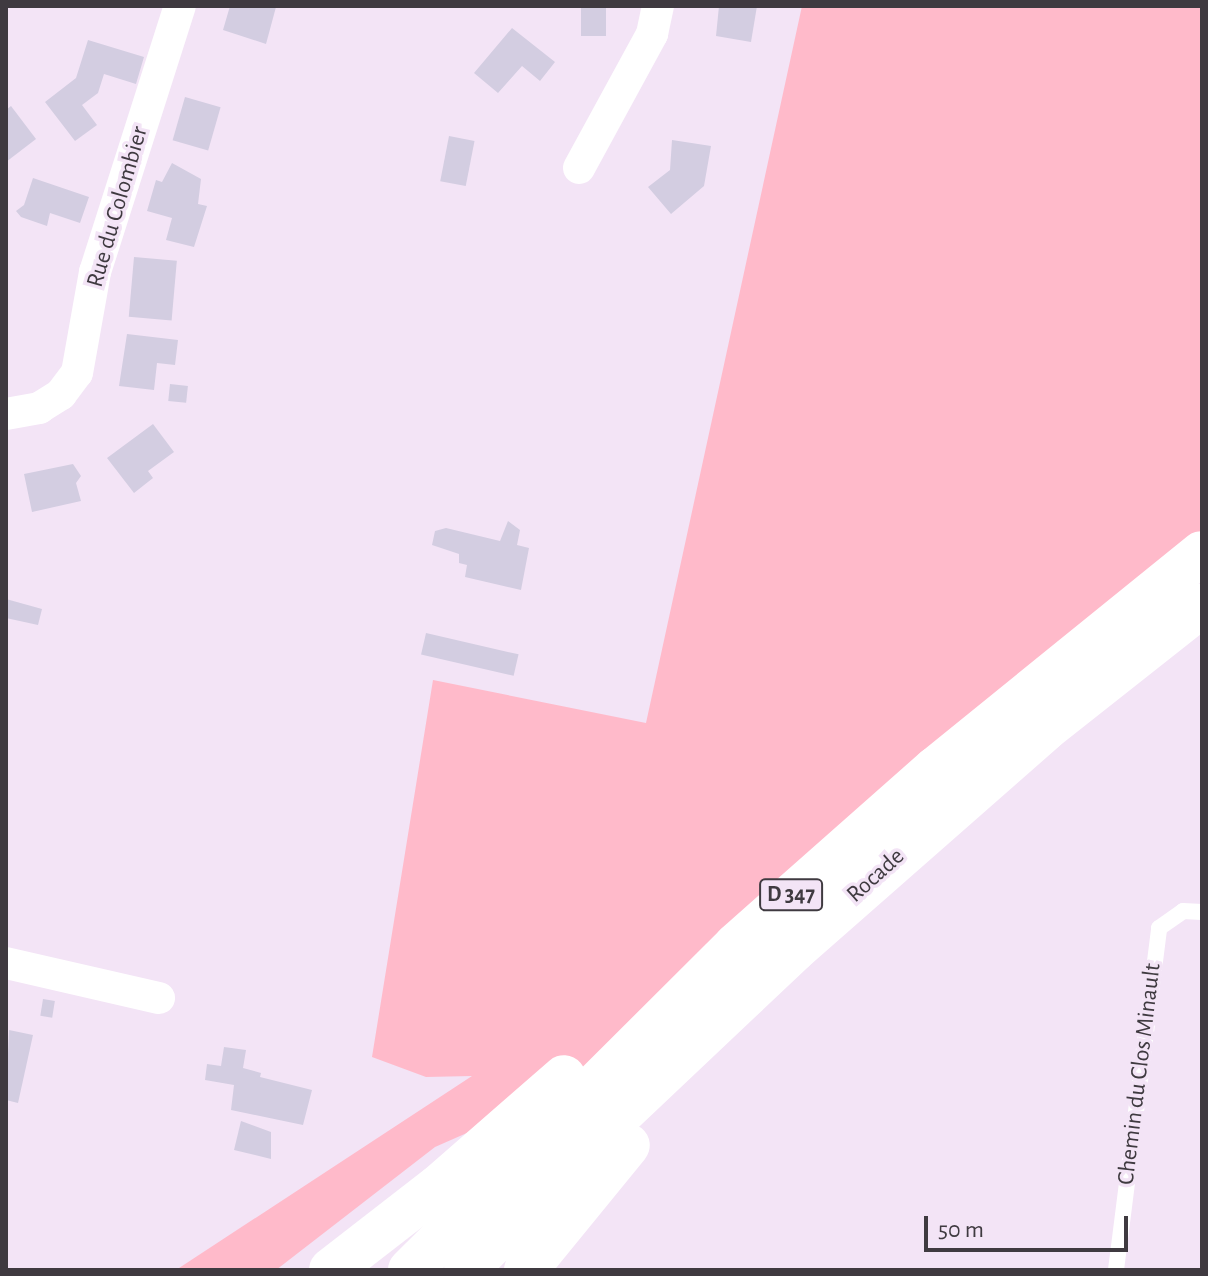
<!DOCTYPE html>
<style>
body{margin:0}
#map{position:relative;width:1208px;height:1276px;overflow:hidden;background:#f3e4f6;font-family:"Alegreya Sans",sans-serif}
div>[style]{position:absolute}
.green>*{inset:0;background:#ffbaca}
.building>*{inset:0;background:#d3cde1;transform-origin:0 0}
.service>*{height:16px;margin:-8px;padding:0 8px;transform-origin:8px;border-radius:8px;background:#fff}
.minor>*{height:32px;margin:-16px;padding:0 16px;transform-origin:16px;border-radius:16px;background:#fff}
.trunk>*{height:44px;margin:-22px;padding:0 22px;transform-origin:22px;border-radius:22px;background:#fff}
span{translate:-50% -50%;white-space:nowrap;text-align:center;line-height:1.15;-webkit-text-stroke:7px #f3e4f6;paint-order:stroke}
.shield-label span{padding:2px 6px;background:#f3e4f6;border:2px solid;border-radius:6px;-webkit-text-stroke-width:0}
.shield-label{font-size:22px;color:#3f3a40;font-weight:700}
.street-label{font-size:24px;color:#3f3a40}
.frame{position:absolute;inset:0;border:8px solid #3f3a40;pointer-events:none}
.scale{position:absolute;left:924px;top:1216px;width:204px;height:36px;box-sizing:border-box;border:4px solid #3f3a40;border-top:0;padding-left:10px;font-size:24px;line-height:28px;white-space:nowrap;color:#3f3a40;-webkit-text-stroke:6px #f3e4f6;paint-order:stroke}
</style>
<div id="map">
<div class="green">
<div style="clip-path:polygon(802px 6px,1202px 6px,1202px 579px,546px 1098px,435px 1147px,276px 1270px,176px 1270px,472px 1076px,426px 1077px,372px 1057px,433px 680px,646px 723px)"></div>
</div>
<div class="building">
<div style="clip-path:polygon(230px 6px,276px 7px,266px 44px,223px 30px)"></div>
<div style="left:581px;top:6px;width:25px;height:30px"></div>
<div style="clip-path:polygon(719px 6px,757px 6px,751px 42px,716px 36px)"></div>
<div style="clip-path:polygon(512px 28px,555px 62px,540px 81px,522px 66px,498px 93px,474px 73px)"></div>
<div style="clip-path:polygon(88px 40px,144px 57px,136px 84px,104px 74px,98px 93px,82px 105px,97px 125px,75px 141px,45px 102px,76px 78px)"></div>
<div style="left:185px;top:97px;width:37px;height:45px;rotate:16deg"></div>
<div style="clip-path:polygon(11px 106px,36px 139px,6px 162px,6px 110px)"></div>
<div style="left:449px;top:136px;width:26px;height:46px;rotate:11deg"></div>
<div style="clip-path:polygon(672px 140px,711px 146px,704px 186px,671px 214px,648px 187px,670px 170px)"></div>
<div style="clip-path:polygon(172px 163px,201px 179px,198px 204px,207px 206px,194px 247px,166px 240px,172px 218px,147px 211px,156px 180px,162px 182px)"></div>
<div style="clip-path:polygon(33px 178px,89px 197px,80px 223px,50px 213px,47px 226px,21px 217px,16px 211px,24px 205px)"></div>
<div style="left:134px;top:257px;width:43px;height:60px;rotate:5deg"></div>
<div style="clip-path:polygon(127px 334px,178px 340px,175px 365px,157px 363px,154px 390px,119px 386px)"></div>
<div style="left:170px;top:384px;width:18px;height:17px;rotate:6deg"></div>
<div style="clip-path:polygon(153px 424px,174px 452px,148px 471px,153px 478px,134px 493px,107px 458px)"></div>
<div style="clip-path:polygon(73px 464px,81px 476px,76px 483px,81px 501px,32px 512px,24px 474px)"></div>
<div style="clip-path:polygon(508px 521px,520px 530px,517px 545px,529px 548px,521px 590px,465px 577px,467px 565px,459px 563px,459px 554px,432px 545px,435px 531px,446px 528px,500px 541px)"></div>
<div style="clip-path:polygon(6px 599px,42px 609px,38px 625px,6px 618px)"></div>
<div style="left:426px;top:633px;width:95px;height:22px;rotate:13deg"></div>
<div style="left:43px;top:999px;width:12px;height:17px;rotate:9deg"></div>
<div style="clip-path:polygon(9px 1030px,33px 1035px,18px 1103px,6px 1100px)"></div>
<div style="clip-path:polygon(224px 1047px,246px 1050px,243px 1068px,261px 1073px,260px 1077px,312px 1090px,303px 1125px,231px 1110px,234px 1085px,205px 1080px,207px 1064px,221px 1066px)"></div>
<div style="clip-path:polygon(241px 1121px,271px 1132px,271px 1159px,234px 1150px)"></div>
</div>
<div class="service">
<div style="left:1116px;top:1270px;width:345px;rotate:-82.8deg"></div>
<div style="left:1159px;top:928px;width:29px;rotate:-35deg"></div>
<div style="left:1183px;top:911px;width:19px;rotate:3deg"></div>
</div>
<div class="minor">
<div style="left:579px;top:168px;width:153px;rotate:-61.4deg"></div>
<div style="left:652px;top:34px;width:29px;rotate:-78deg"></div>
<div style="left:6px;top:414px;width:34px;rotate:-10deg"></div>
<div style="left:39px;top:408px;width:26px;rotate:-32deg"></div>
<div style="left:61px;top:394px;width:26px;rotate:-53deg"></div>
<div style="left:77px;top:373px;width:103px;rotate:-79.9deg"></div>
<div style="left:95px;top:272px;width:279px;rotate:-72.3deg"></div>
<div style="left:6px;top:963px;width:157px;rotate:12.9deg"></div>
</div>
<div class="trunk">
<div style="left:331px;top:1270px;width:135px;rotate:-37.8deg"></div>
<div style="left:438px;top:1187px;width:167px;rotate:-41.1deg"></div>
<div style="left:410px;top:1270px;width:460px;rotate:-44.9deg"></div>
<div style="left:736px;top:945px;width:266px;rotate:-41.5deg"></div>
<div style="left:935px;top:769px;width:343px;rotate:-39deg"></div>
<div style="left:466px;top:1270px;width:205px;rotate:-45.4deg"></div>
<div style="left:610px;top:1124px;width:253px;rotate:-43.4deg"></div>
<div style="left:794px;top:950px;width:333px;rotate:-41.3deg"></div>
<div style="left:1044px;top:730px;width:201px;rotate:-38.3deg"></div>
<div style="left:526px;top:1270px;width:161px;rotate:-50.8deg"></div>
</div>
<div class="shield-label">
<span style="left:791px;top:895px">D 347</span>
</div>
<div class="street-label">
<span style="left:118px;top:207px;rotate:-74deg">Rue du Colombier</span>
<span style="left:876px;top:876px;rotate:-42deg">Rocade</span>
<span style="left:1140px;top:1074px;rotate:-83deg">Chemin du Clos Minault</span>
</div>
<div class="frame"></div>
<div class="scale">50 m</div>
</div>
